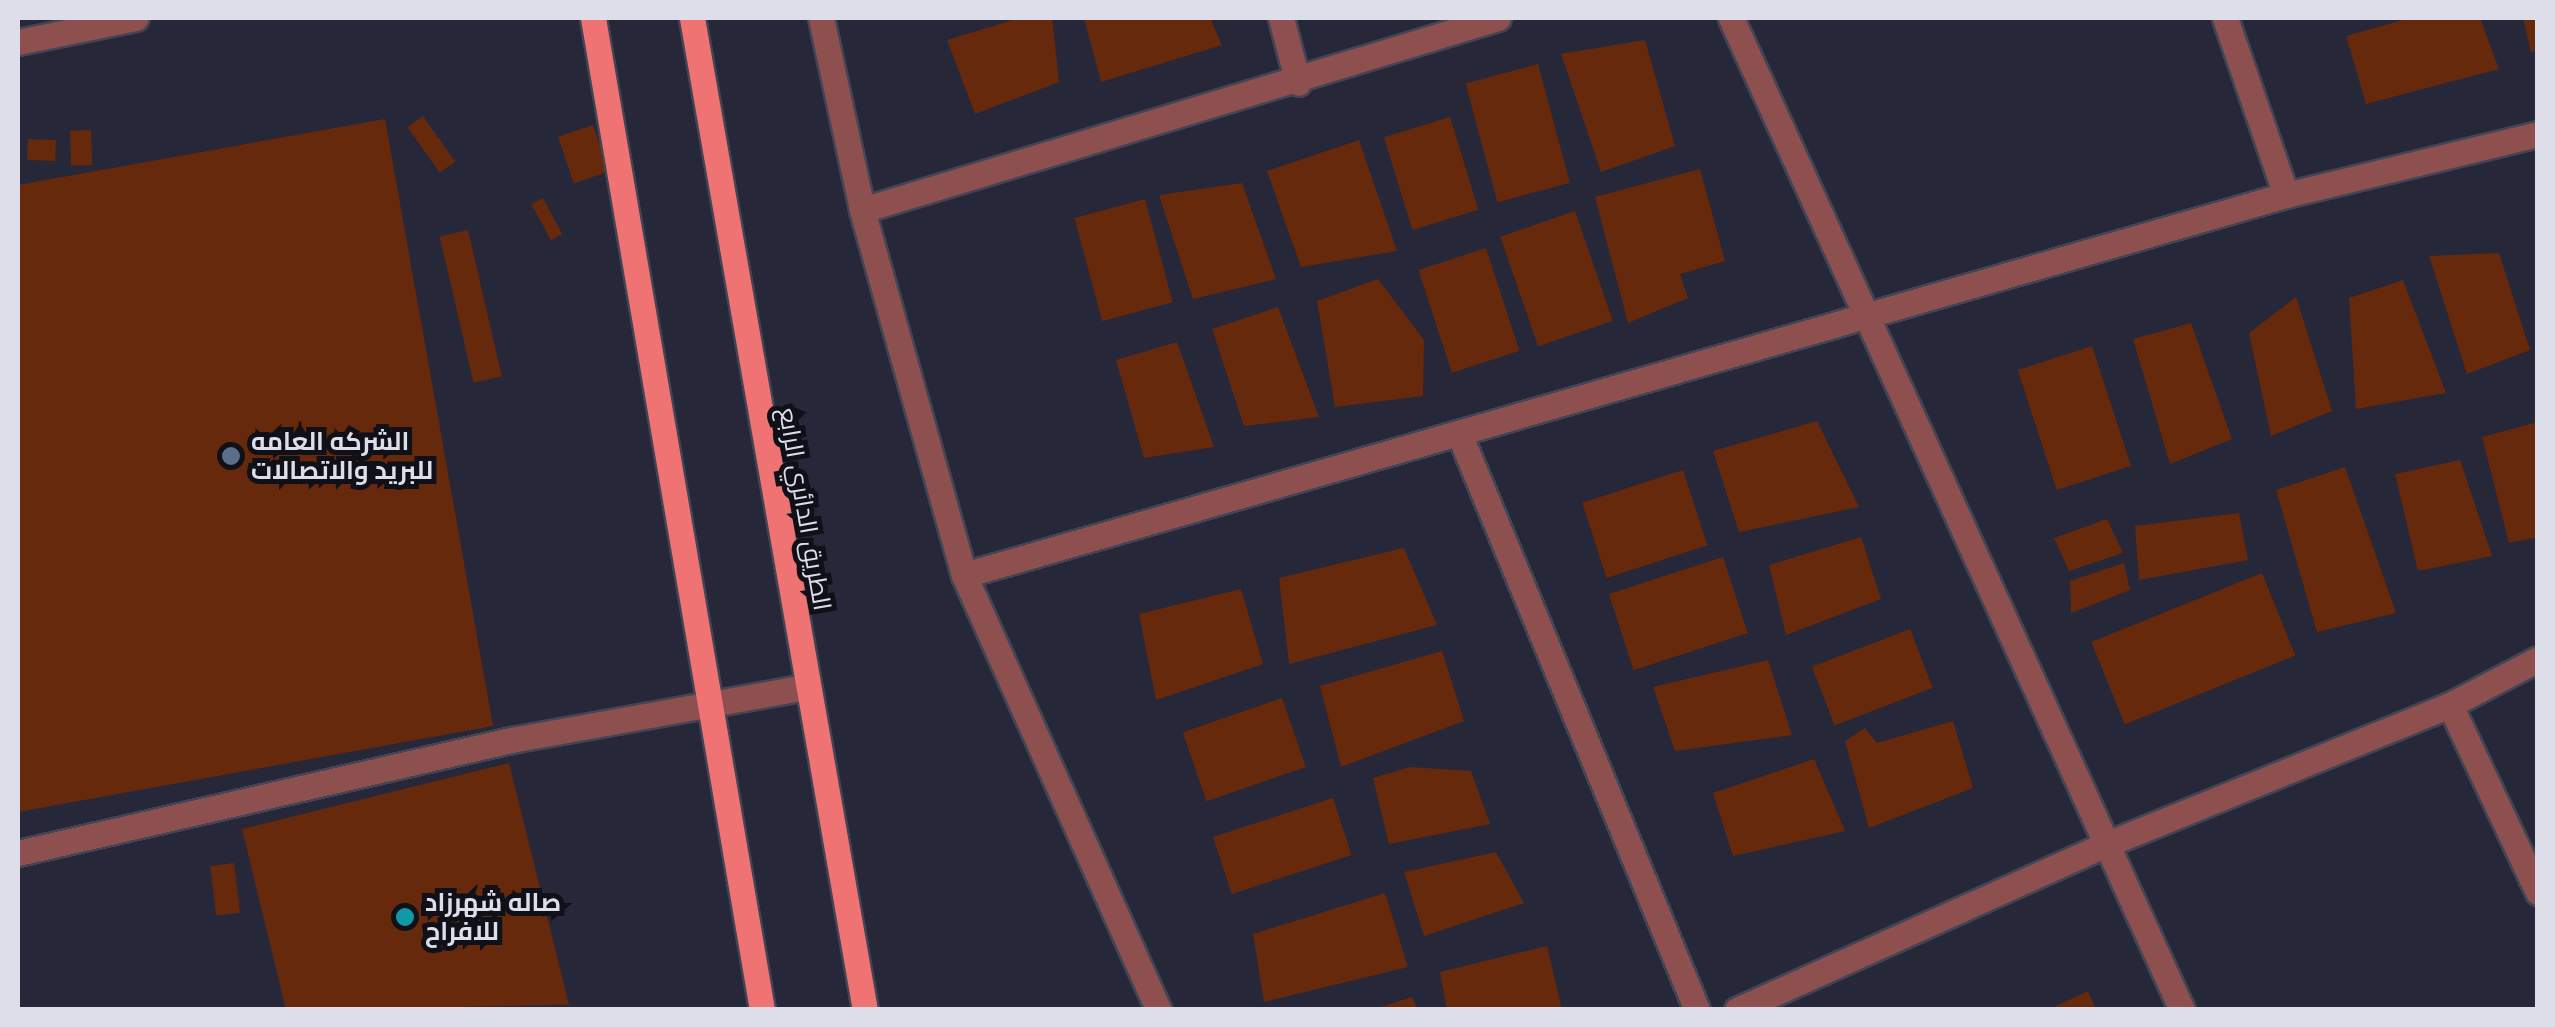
<!DOCTYPE html>
<meta charset="utf-8">
<style>
body{margin:0}
#map{position:relative;width:2555px;height:1027px;overflow:hidden;background:#262738;font-family:Inter,Cairo,sans-serif}
div>[style]{position:absolute}
.building>*{inset:0;background:#67290c;transform-origin:0 0}
.roads{filter:drop-shadow(2px 0 #434454) drop-shadow(-2px 0 #434454) drop-shadow(0 2px #434454) drop-shadow(0 -2px #434454)}
.minor>*{height:25px;margin:-12.5px;padding:0 12.5px;transform-origin:12.5px;border-radius:12.5px;background:#8d504f}
.major>*{height:25px;margin:-12.5px;padding:0 12.5px;transform-origin:12.5px;border-radius:12.5px;background:#ef7373}
.dots>*{width:28px;height:28px;translate:-50% -50%;box-sizing:border-box;border:5px solid #101018;border-radius:50%}
span{translate:-50% -50%;white-space:nowrap;text-align:center;line-height:1.15;-webkit-text-stroke:10px #101018;paint-order:stroke}
.poi-label{font-size:25px;color:#dddeea;font-weight:700}
.left{translate:0 -50%;text-align:left}
.street-label{font-size:25px;color:#dddeea}
.frame{position:absolute;inset:0;border:20px solid #dddeea;pointer-events:none}
</style>
<div id="map">
<div class="building">
<div style="clip-path:polygon(1020px 18px,1052px 18px,1059px 82px,975px 114px,947px 40px)"></div>
<div style="clip-path:polygon(1084px 18px,1210px 18px,1222px 45px,1101px 82px)"></div>
<div style="clip-path:polygon(2410px 18px,2480px 18px,2499px 69px,2366px 104px,2346px 36px)"></div>
<div style="clip-path:polygon(2523px 18px,2538px 18px,2538px 50px,2531px 52px)"></div>
<div style="clip-path:polygon(1645px 40px,1675px 146px,1601px 172px,1561px 54px)"></div>
<div style="left:1538px;top:64px;width:123px;height:75px;rotate:75deg"></div>
<div style="left:423px;top:116px;width:56px;height:19px;rotate:55deg"></div>
<div style="left:1450px;top:117px;width:97px;height:69px;rotate:73deg"></div>
<div style="clip-path:polygon(385px 119px,493px 726px,18px 812px,18px 185px)"></div>
<div style="left:593px;top:125px;width:49px;height:37px;rotate:71deg"></div>
<div style="left:91px;top:130px;width:35px;height:21px;rotate:88deg"></div>
<div style="left:28px;top:139px;width:28px;height:21px;rotate:2deg"></div>
<div style="clip-path:polygon(1359px 140px,1397px 251px,1301px 267px,1267px 171px)"></div>
<div style="clip-path:polygon(1700px 169px,1725px 261px,1680px 274px,1688px 298px,1628px 323px,1595px 197px)"></div>
<div style="clip-path:polygon(1242px 183px,1276px 279px,1193px 299px,1159px 195px)"></div>
<div style="left:543px;top:198px;width:41px;height:13px;rotate:62deg"></div>
<div style="left:1145px;top:199px;width:107px;height:73px;rotate:75deg"></div>
<div style="left:1575px;top:211px;width:116px;height:79px;rotate:71deg"></div>
<div style="left:468px;top:230px;width:150px;height:29px;rotate:77deg"></div>
<div style="left:1486px;top:248px;width:108px;height:71px;rotate:72deg"></div>
<div style="clip-path:polygon(2499px 253px,2530px 350px,2467px 374px,2429px 256px)"></div>
<div style="clip-path:polygon(1378px 279px,1424px 340px,1423px 396px,1335px 407px,1317px 301px)"></div>
<div style="clip-path:polygon(2403px 280px,2446px 393px,2356px 409px,2349px 298px)"></div>
<div style="clip-path:polygon(2296px 297px,2332px 411px,2271px 436px,2249px 333px)"></div>
<div style="clip-path:polygon(1278px 307px,1319px 417px,1244px 426px,1212px 329px)"></div>
<div style="clip-path:polygon(2191px 323px,2232px 439px,2170px 464px,2133px 339px)"></div>
<div style="clip-path:polygon(1177px 342px,1214px 447px,1144px 458px,1116px 360px)"></div>
<div style="left:2092px;top:346px;width:126px;height:78px;rotate:72deg"></div>
<div style="clip-path:polygon(1817px 421px,1859px 507px,1739px 532px,1713px 451px)"></div>
<div style="clip-path:polygon(2538px 422px,2538px 537px,2509px 543px,2482px 437px)"></div>
<div style="clip-path:polygon(2460px 460px,2492px 556px,2418px 571px,2395px 474px)"></div>
<div style="clip-path:polygon(2345px 467px,2396px 613px,2317px 632px,2276px 490px)"></div>
<div style="left:1683px;top:470px;width:79px;height:106px;rotate:72deg"></div>
<div style="clip-path:polygon(2239px 513px,2248px 560px,2139px 580px,2135px 526px)"></div>
<div style="clip-path:polygon(2107px 519px,2123px 553px,2069px 571px,2054px 538px)"></div>
<div style="clip-path:polygon(1861px 537px,1881px 599px,1786px 635px,1769px 565px)"></div>
<div style="clip-path:polygon(1404px 548px,1437px 625px,1289px 664px,1279px 578px)"></div>
<div style="left:1723px;top:557px;width:80px;height:120px;rotate:72deg"></div>
<div style="clip-path:polygon(2124px 563px,2130px 590px,2071px 613px,2070px 581px)"></div>
<div style="left:2262px;top:573px;width:89px;height:184px;rotate:68deg"></div>
<div style="clip-path:polygon(1241px 589px,1263px 664px,1156px 700px,1139px 614px)"></div>
<div style="left:1910px;top:629px;width:63px;height:105px;rotate:69deg"></div>
<div style="clip-path:polygon(1442px 651px,1464px 721px,1341px 767px,1320px 686px)"></div>
<div style="clip-path:polygon(1768px 660px,1792px 735px,1675px 751px,1653px 687px)"></div>
<div style="left:1282px;top:698px;width:73px;height:105px;rotate:71deg"></div>
<div style="clip-path:polygon(1953px 721px,1973px 788px,1869px 828px,1845px 741px,1865px 728px,1877px 743px)"></div>
<div style="clip-path:polygon(1814px 759px,1845px 831px,1733px 856px,1713px 793px)"></div>
<div style="clip-path:polygon(509px 763px,569px 1005px,286px 1010px,242px 829px)"></div>
<div style="clip-path:polygon(1410px 767px,1471px 771px,1490px 824px,1389px 844px,1373px 778px)"></div>
<div style="left:1333px;top:798px;width:60px;height:126px;rotate:72deg"></div>
<div style="clip-path:polygon(1496px 852px,1524px 903px,1424px 936px,1404px 872px)"></div>
<div style="left:234px;top:863px;width:50px;height:24px;rotate:83deg"></div>
<div style="clip-path:polygon(1385px 893px,1408px 967px,1264px 1002px,1253px 934px)"></div>
<div style="clip-path:polygon(1547px 946px,1562px 1010px,1447px 1010px,1440px 972px)"></div>
<div style="clip-path:polygon(2088px 991px,2096px 1010px,2048px 1010px)"></div>
<div style="clip-path:polygon(1412px 997px,1418px 1010px,1374px 1010px,1374px 1009px)"></div>
</div>
<div class="roads">
<div class="minor">
<div style="left:821px;top:18px;width:196px;rotate:77.9deg"></div>
<div style="left:862px;top:210px;width:379px;rotate:74.4deg"></div>
<div style="left:964px;top:575px;width:477px;rotate:65.9deg"></div>
<div style="left:1281px;top:18px;width:67px;rotate:75.3deg"></div>
<div style="left:1731px;top:18px;width:1090px;rotate:65.55deg"></div>
<div style="left:2225px;top:18px;width:187px;rotate:71deg"></div>
<div style="left:18px;top:42px;width:120px;rotate:-11.5deg"></div>
<div style="left:862px;top:210px;width:664px;rotate:-16.8deg"></div>
<div style="left:1461px;top:438px;width:619px;rotate:67.58deg"></div>
<div style="left:964px;top:575px;width:1376px;rotate:-16.04deg"></div>
<div style="left:2286px;top:195px;width:259px;rotate:-13.6deg"></div>
<div style="left:2450px;top:705px;width:207px;rotate:64.8deg"></div>
<div style="left:18px;top:853px;width:506px;rotate:-12.91deg"></div>
<div style="left:511px;top:740px;width:299px;rotate:-10.2deg"></div>
<div style="left:1737px;top:1010px;width:403px;rotate:-24.2deg"></div>
<div style="left:2105px;top:845px;width:372px;rotate:-22.1deg"></div>
<div style="left:2450px;top:705px;width:99px;rotate:-27.6deg"></div>
</div>
<div class="major">
<div style="left:593px;top:18px;width:1006px;rotate:80.33deg"></div>
<div style="left:692px;top:18px;width:1007px;rotate:80.11deg"></div>
</div>
</div>
<div class="dots">
<div style="left:231px;top:456px;background:#5c6f8a"></div>
<div style="left:405px;top:917px;background:#0f9aa8"></div>
</div>
<div class="poi-label">
<span class="left" style="left:251px;top:456px">الشركه العامه<br>للبريد والاتصالات</span>
<span class="left" style="left:425px;top:917px">صاله شهرزاد<br>للافراح</span>
</div>
<div class="street-label">
<span style="left:805px;top:509px;rotate:80deg">الطريق الدائري الرابع</span>
</div>
<div class="frame"></div>
</div>
